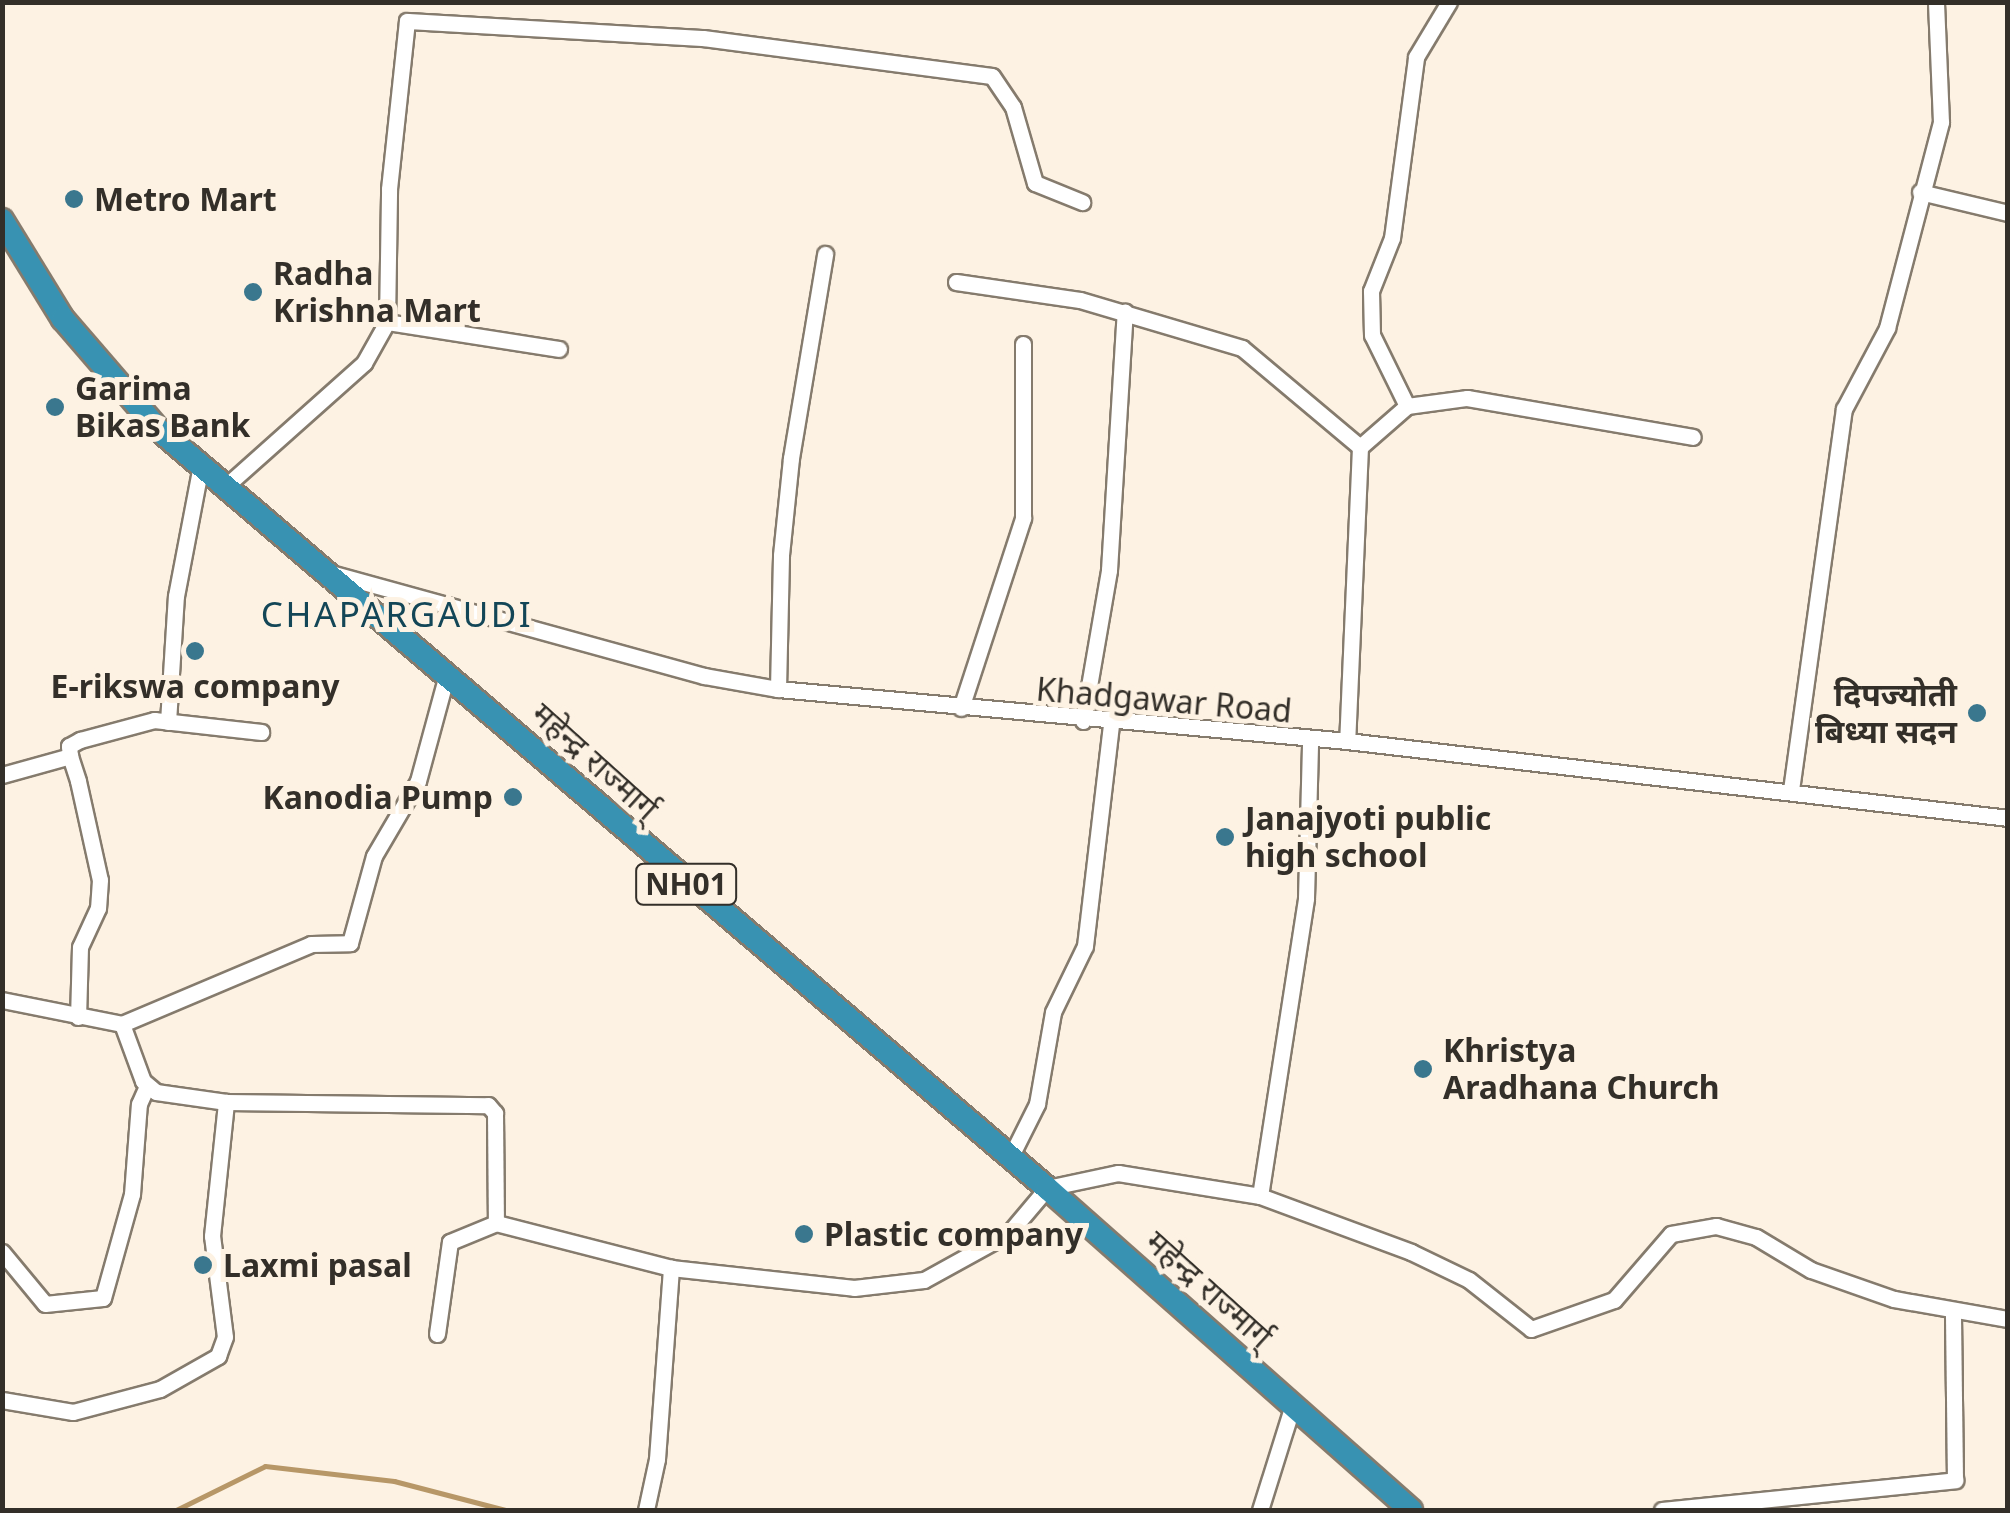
<!DOCTYPE html>
<meta charset="utf-8">
<style>
body{margin:0}
#map{position:relative;width:2010px;height:1513px;overflow:hidden;background:#fdf2e3;font-family:"Noto Sans","Noto Sans Devanagari",sans-serif}
div>[style]{position:absolute}
.stream>*{height:5px;margin:-2.5px;padding:0 2.5px;transform-origin:2.5px;border-radius:2.5px;background:#b79767}
.roads{filter:drop-shadow(2px 0 #857b6d) drop-shadow(-2px 0 #857b6d) drop-shadow(0 2px #857b6d) drop-shadow(0 -2px #857b6d)}
.minor>*{height:15px;margin:-7.5px;padding:0 7.5px;transform-origin:7.5px;border-radius:7.5px;background:#fff}
.highway>*{height:22px;margin:-11px;padding:0 11px;transform-origin:11px;border-radius:11px;background:#3892b2}
.dots>*{width:28px;height:28px;translate:-50% -50%;box-sizing:border-box;border:5px solid #fdf2e3;border-radius:50%}
span{translate:-50% -50%;white-space:nowrap;text-align:center;line-height:1.15;-webkit-text-stroke:10px #fdf2e3;paint-order:stroke}
.shield-label span{padding:2px 8px;background:#fdf2e3;border:2px solid;border-radius:8px;-webkit-text-stroke-width:0}
.shield-label{font-size:30px;color:#332f29;font-weight:700}
.poi-label{font-size:32px;color:#332f29;font-weight:700}
.left{translate:0 -50%;text-align:left}
.right{translate:-100% -50%;text-align:right}
.street-label{font-size:32px;color:#332f29}
.neighbourhood-label{font-size:35px;color:#134657;letter-spacing:2.5px}
.frame{position:absolute;inset:0;border:5px solid #332f29;pointer-events:none}
</style>
<div id="map">
<div class="stream">
<div style="left:176px;top:1510px;width:99px;rotate:-26.3deg"></div>
<div style="left:265px;top:1466px;width:130px;rotate:6.6deg"></div>
<div style="left:394px;top:1481px;width:115px;rotate:14.6deg"></div>
</div>
<div class="roads">
<div class="minor">
<div style="left:1920px;top:192px;width:90px;rotate:13.4deg"></div>
<div style="left:956px;top:282px;width:125px;rotate:8.3deg"></div>
<div style="left:1080px;top:300px;width:169px;rotate:16.5deg"></div>
<div style="left:1242px;top:348px;width:154px;rotate:40deg"></div>
<div style="left:1360px;top:447px;width:294px;rotate:92.5deg"></div>
<div style="left:387px;top:322px;width:174px;rotate:8.9deg"></div>
<div style="left:1407px;top:406px;width:79px;rotate:-116.2deg"></div>
<div style="left:1372px;top:335px;width:44px;rotate:-91.3deg"></div>
<div style="left:1371px;top:291px;width:57px;rotate:-68.4deg"></div>
<div style="left:1392px;top:238px;width:183px;rotate:-82.4deg"></div>
<div style="left:1416px;top:57px;width:64px;rotate:-59deg"></div>
<div style="left:1360px;top:447px;width:62px;rotate:-41.1deg"></div>
<div style="left:1407px;top:406px;width:61px;rotate:-7.6deg"></div>
<div style="left:1467px;top:398px;width:229px;rotate:9.8deg"></div>
<div style="left:226px;top:486px;width:185px;rotate:-41.7deg"></div>
<div style="left:364px;top:363px;width:47px;rotate:-60.7deg"></div>
<div style="left:387px;top:322px;width:133px;rotate:-89.1deg"></div>
<div style="left:389px;top:189px;width:169px;rotate:-83.9deg"></div>
<div style="left:407px;top:21px;width:296px;rotate:3.3deg"></div>
<div style="left:703px;top:38px;width:291px;rotate:7.5deg"></div>
<div style="left:992px;top:76px;width:37px;rotate:56deg"></div>
<div style="left:1013px;top:107px;width:79px;rotate:73.9deg"></div>
<div style="left:1035px;top:183px;width:51px;rotate:22deg"></div>
<div style="left:334px;top:574px;width:384px;rotate:15.4deg"></div>
<div style="left:704px;top:676px;width:75px;rotate:10deg"></div>
<div style="left:778px;top:689px;width:571px;rotate:5.22deg"></div>
<div style="left:1347px;top:741px;width:665px;rotate:6.64deg"></div>
<div style="left:778px;top:689px;width:134px;rotate:-88.7deg"></div>
<div style="left:781px;top:555px;width:98px;rotate:-84.1deg"></div>
<div style="left:791px;top:458px;width:207px;rotate:-80.5deg"></div>
<div style="left:961px;top:708px;width:200px;rotate:-71.9deg"></div>
<div style="left:1023px;top:518px;width:174px;rotate:-90deg"></div>
<div style="left:1083px;top:721px;width:153px;rotate:-80.2deg"></div>
<div style="left:1109px;top:570px;width:259px;rotate:-86.5deg"></div>
<div style="left:168px;top:722px;width:126px;rotate:-86.4deg"></div>
<div style="left:176px;top:596px;width:133px;rotate:-79.2deg"></div>
<div style="left:70px;top:756px;width:10px;rotate:-96deg"></div>
<div style="left:69px;top:746px;width:13px;rotate:-29deg"></div>
<div style="left:80px;top:740px;width:77px;rotate:-15.1deg"></div>
<div style="left:154px;top:720px;width:108px;rotate:6.4deg"></div>
<div style="left:2px;top:775px;width:71px;rotate:-15.6deg"></div>
<div style="left:70px;top:756px;width:26px;rotate:72deg"></div>
<div style="left:78px;top:781px;width:101px;rotate:77.5deg"></div>
<div style="left:100px;top:880px;width:28px;rotate:94deg"></div>
<div style="left:98px;top:908px;width:43px;rotate:114.8deg"></div>
<div style="left:80px;top:947px;width:70px;rotate:91.6deg"></div>
<div style="left:1791px;top:790px;width:385px;rotate:-82.1deg"></div>
<div style="left:1844px;top:409px;width:92px;rotate:-62deg"></div>
<div style="left:1887px;top:328px;width:213px;rotate:-75.3deg"></div>
<div style="left:1941px;top:122px;width:120px;rotate:-92.4deg"></div>
<div style="left:2px;top:1000px;width:122px;rotate:11.3deg"></div>
<div style="left:122px;top:1024px;width:61px;rotate:69.8deg"></div>
<div style="left:143px;top:1081px;width:17px;rotate:40deg"></div>
<div style="left:156px;top:1092px;width:71px;rotate:8.1deg"></div>
<div style="left:226px;top:1102px;width:262px;rotate:0.7deg"></div>
<div style="left:488px;top:1105px;width:11px;rotate:49deg"></div>
<div style="left:495px;top:1113px;width:110px;rotate:89.5deg"></div>
<div style="left:496px;top:1223px;width:181px;rotate:14.4deg"></div>
<div style="left:671px;top:1268px;width:184px;rotate:6.2deg"></div>
<div style="left:854px;top:1288px;width:70px;rotate:-6.5deg"></div>
<div style="left:924px;top:1280px;width:97px;rotate:-28.9deg"></div>
<div style="left:1009px;top:1233px;width:59px;rotate:-49.8deg"></div>
<div style="left:1047px;top:1188px;width:73px;rotate:-11.9deg"></div>
<div style="left:1118px;top:1173px;width:144px;rotate:9.2deg"></div>
<div style="left:1260px;top:1196px;width:161px;rotate:20.3deg"></div>
<div style="left:1411px;top:1252px;width:64px;rotate:25.8deg"></div>
<div style="left:1469px;top:1280px;width:79px;rotate:38.3deg"></div>
<div style="left:1531px;top:1329px;width:88px;rotate:-19.3deg"></div>
<div style="left:1614px;top:1300px;width:87px;rotate:-49.2deg"></div>
<div style="left:1671px;top:1234px;width:46px;rotate:-10.1deg"></div>
<div style="left:1716px;top:1226px;width:41px;rotate:15.4deg"></div>
<div style="left:1756px;top:1237px;width:64px;rotate:31deg"></div>
<div style="left:1811px;top:1270px;width:88px;rotate:19.3deg"></div>
<div style="left:1894px;top:1299px;width:116px;rotate:10deg"></div>
<div style="left:122px;top:1024px;width:205px;rotate:-22.9deg"></div>
<div style="left:311px;top:944px;width:39px;rotate:-1deg"></div>
<div style="left:350px;top:943px;width:90px;rotate:-74.6deg"></div>
<div style="left:374px;top:856px;width:87px;rotate:-59.6deg"></div>
<div style="left:418px;top:781px;width:111px;rotate:-74.8deg"></div>
<div style="left:1009px;top:1160px;width:63px;rotate:-63.4deg"></div>
<div style="left:1037px;top:1104px;width:93px;rotate:-80.1deg"></div>
<div style="left:1053px;top:1012px;width:73px;rotate:-64.1deg"></div>
<div style="left:1085px;top:946px;width:225px;rotate:-83.3deg"></div>
<div style="left:1260px;top:1196px;width:302px;rotate:-81.2deg"></div>
<div style="left:1306px;top:898px;width:158px;rotate:-88.5deg"></div>
<div style="left:2px;top:1252px;width:67px;rotate:50.4deg"></div>
<div style="left:45px;top:1304px;width:58px;rotate:-5.9deg"></div>
<div style="left:103px;top:1298px;width:108px;rotate:-74.4deg"></div>
<div style="left:132px;top:1194px;width:90px;rotate:-85.6deg"></div>
<div style="left:139px;top:1104px;width:20px;rotate:-66deg"></div>
<div style="left:437px;top:1334px;width:93px;rotate:-82deg"></div>
<div style="left:450px;top:1242px;width:50px;rotate:-22.4deg"></div>
<div style="left:2px;top:1400px;width:72px;rotate:9.6deg"></div>
<div style="left:73px;top:1412px;width:90px;rotate:-14.8deg"></div>
<div style="left:160px;top:1389px;width:67px;rotate:-29.6deg"></div>
<div style="left:218px;top:1356px;width:20px;rotate:-70deg"></div>
<div style="left:225px;top:1337px;width:102px;rotate:-97.3deg"></div>
<div style="left:212px;top:1236px;width:135px;rotate:-84deg"></div>
<div style="left:646px;top:1510px;width:52px;rotate:-77.8deg"></div>
<div style="left:657px;top:1459px;width:192px;rotate:-85.8deg"></div>
<div style="left:1260px;top:1510px;width:107px;rotate:-72.6deg"></div>
<div style="left:1662px;top:1510px;width:295px;rotate:-5.8deg"></div>
<div style="left:1955px;top:1480px;width:169px;rotate:-90.7deg"></div>
</div>
<div class="highway">
<div style="left:2px;top:220px;width:116px;rotate:58.4deg"></div>
<div style="left:63px;top:319px;width:145px;rotate:49.2deg"></div>
<div style="left:158px;top:429px;width:1169px;rotate:40.49deg"></div>
<div style="left:1047px;top:1188px;width:486px;rotate:41.5deg"></div>
</div>
</div>
<div class="dots">
<div style="left:74px;top:199px;background:#3a778e"></div>
<div style="left:253px;top:292px;background:#3a778e"></div>
<div style="left:55px;top:407px;background:#3a778e"></div>
<div style="left:195px;top:651px;background:#3a778e"></div>
<div style="left:1977px;top:713px;background:#3a778e"></div>
<div style="left:513px;top:797px;background:#3a778e"></div>
<div style="left:1225px;top:837px;background:#3a778e"></div>
<div style="left:1423px;top:1069px;background:#3a778e"></div>
<div style="left:804px;top:1234px;background:#3a778e"></div>
<div style="left:203px;top:1265px;background:#3a778e"></div>
</div>
<div class="shield-label">
<span style="left:686px;top:884px">NH01</span>
</div>
<div class="poi-label">
<span class="left" style="left:94px;top:199px">Metro Mart</span>
<span class="left" style="left:273px;top:292px">Radha<br>Krishna Mart</span>
<span class="left" style="left:75px;top:407px">Garima<br>Bikas Bank</span>
<span style="left:195px;top:686px">E-rikswa company</span>
<span class="right" style="left:1957px;top:713px">दिपज्योती<br>बिध्या सदन</span>
<span class="right" style="left:493px;top:797px">Kanodia Pump</span>
<span class="left" style="left:1245px;top:837px">Janajyoti public<br>high school</span>
<span class="left" style="left:1443px;top:1069px">Khristya<br>Aradhana Church</span>
<span class="left" style="left:824px;top:1234px">Plastic company</span>
<span class="left" style="left:223px;top:1265px">Laxmi pasal</span>
</div>
<div class="street-label">
<span style="left:1164px;top:700px;rotate:5deg">Khadgawar Road</span>
<span style="left:595px;top:761px;rotate:42deg">महेन्द्र राज्मार्ग्</span>
<span style="left:1209px;top:1289px;rotate:42deg">महेन्द्र राज्मार्ग्</span>
</div>
<div class="neighbourhood-label">
<span style="left:397px;top:614px">CHAPARGAUDI</span>
</div>
<div class="frame"></div>
</div>
